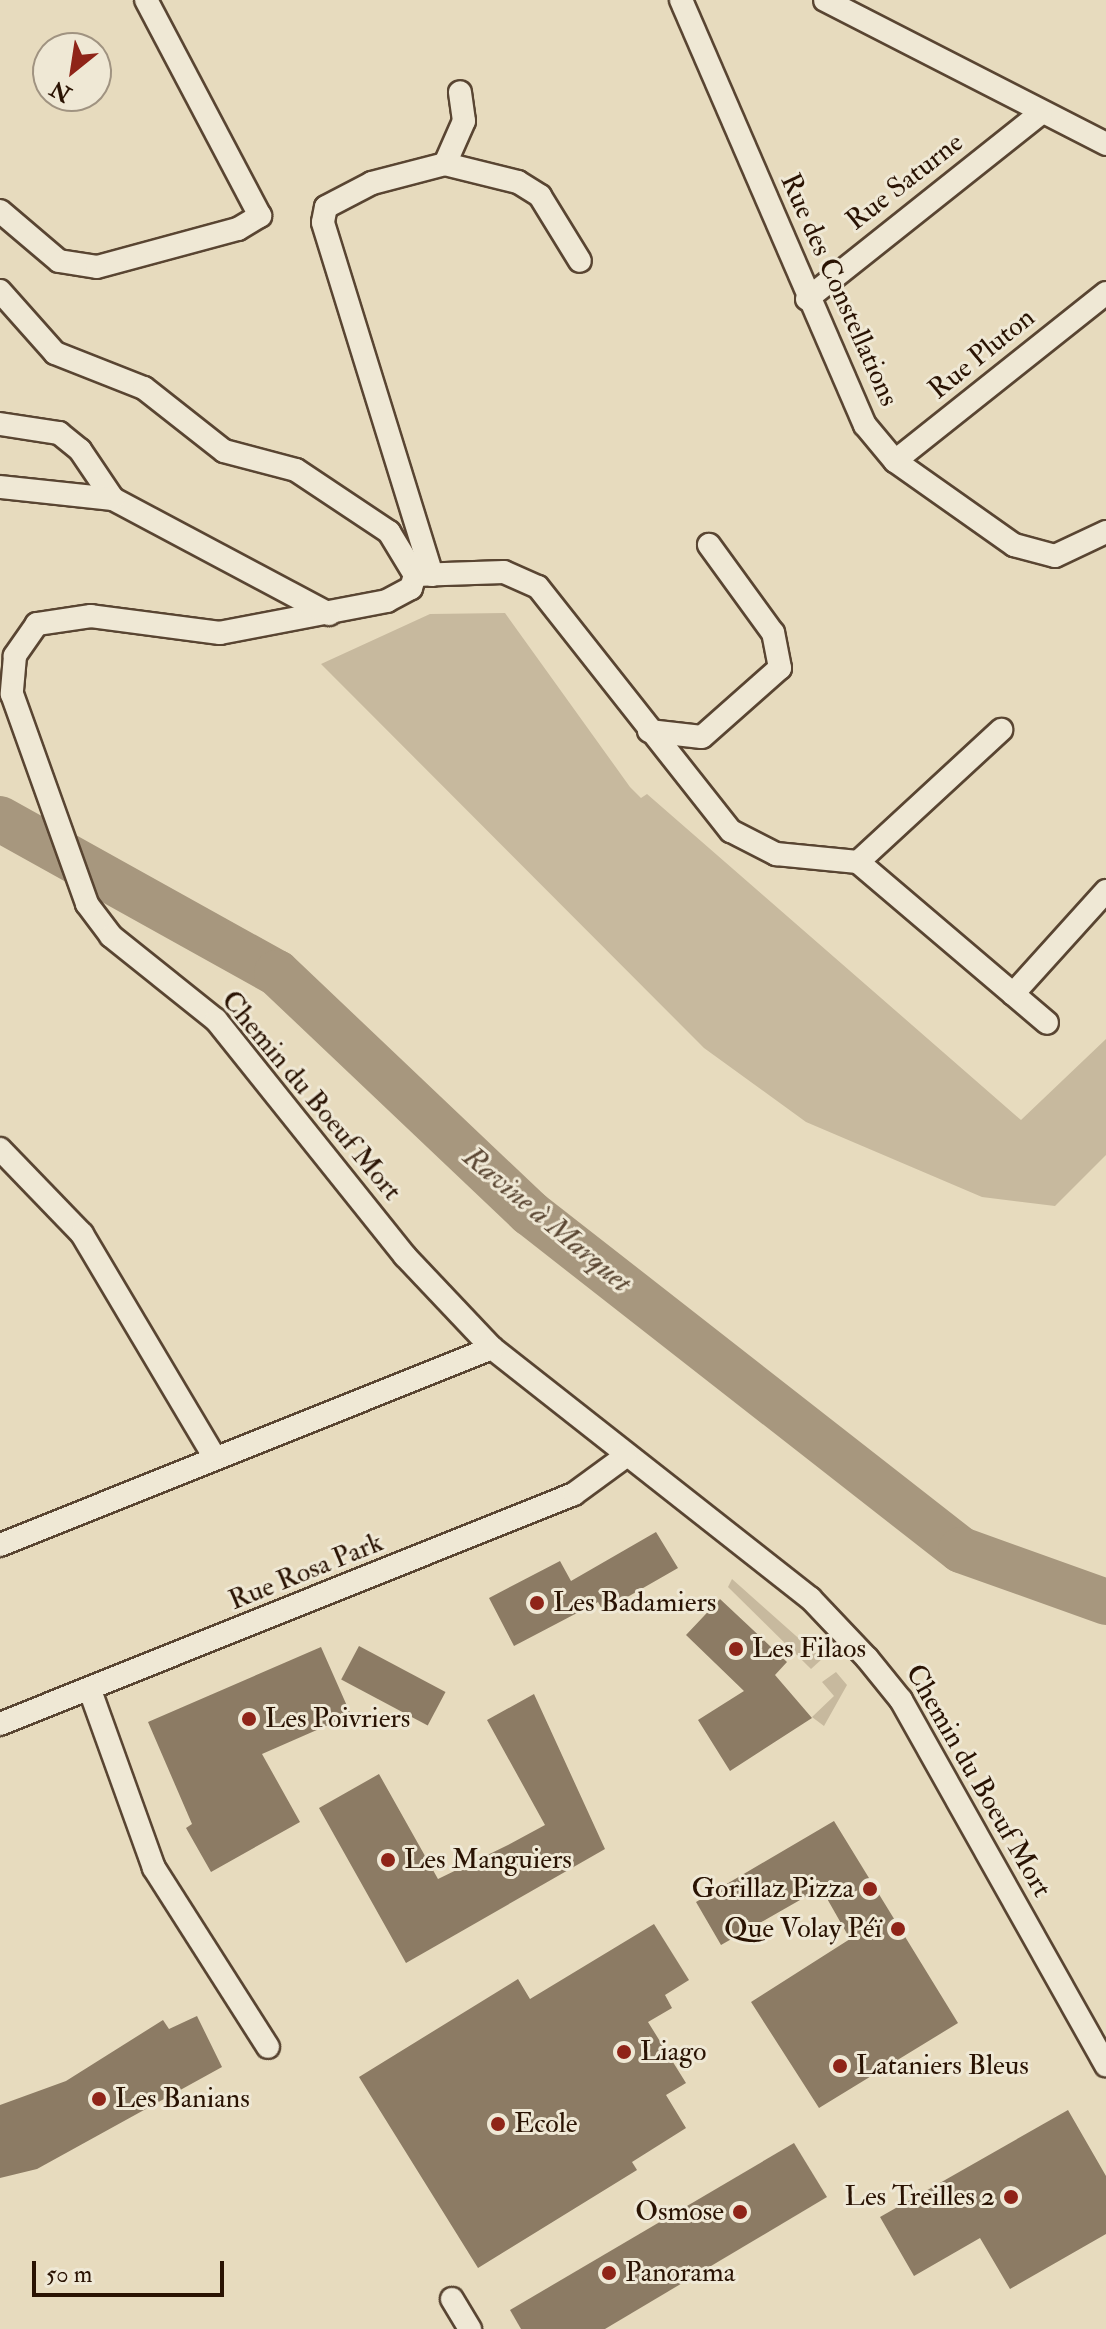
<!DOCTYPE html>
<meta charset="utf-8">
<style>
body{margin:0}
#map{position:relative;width:1106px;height:2329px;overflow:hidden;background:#e7dbbe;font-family:"IM FELL Double Pica",serif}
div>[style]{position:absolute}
.green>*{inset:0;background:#c7b99e}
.river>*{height:46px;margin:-23px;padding:0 23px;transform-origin:23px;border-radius:23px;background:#a7977e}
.building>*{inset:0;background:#8c7b64;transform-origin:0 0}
.roads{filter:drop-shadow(2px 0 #594532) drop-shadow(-2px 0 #594532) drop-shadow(0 2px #594532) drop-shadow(0 -2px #594532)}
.street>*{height:22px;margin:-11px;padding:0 11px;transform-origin:11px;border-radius:11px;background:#efe8d5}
.dots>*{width:22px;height:22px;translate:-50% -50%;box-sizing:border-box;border:4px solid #efe8d5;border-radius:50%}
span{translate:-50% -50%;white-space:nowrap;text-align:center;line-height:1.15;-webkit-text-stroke:6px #efe8d5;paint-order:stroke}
.street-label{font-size:28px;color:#2a1303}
.poi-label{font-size:28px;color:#2a1303}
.left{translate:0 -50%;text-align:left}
.right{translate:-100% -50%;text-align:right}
.water-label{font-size:30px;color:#5c4834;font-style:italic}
.north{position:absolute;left:32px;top:32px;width:80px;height:80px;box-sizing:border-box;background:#efe8d5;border:2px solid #a09381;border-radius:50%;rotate:210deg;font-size:22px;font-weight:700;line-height:32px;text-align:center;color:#2a1303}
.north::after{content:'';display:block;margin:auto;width:28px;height:36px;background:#8f2418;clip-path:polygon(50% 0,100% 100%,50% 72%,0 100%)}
.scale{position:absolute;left:32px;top:2261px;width:192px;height:36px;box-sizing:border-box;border:4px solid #2a1303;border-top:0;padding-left:10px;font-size:24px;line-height:28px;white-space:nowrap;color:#2a1303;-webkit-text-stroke:6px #efe8d5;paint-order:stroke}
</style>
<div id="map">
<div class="green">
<div style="clip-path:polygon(505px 613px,630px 787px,641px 798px,647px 794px,1021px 1120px,1106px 1039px,1106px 1155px,1055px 1206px,982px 1197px,806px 1122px,704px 1048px,321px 664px,430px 614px)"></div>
<div style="clip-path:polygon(732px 1579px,822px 1659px,811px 1669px,728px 1587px)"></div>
<div style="clip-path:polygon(836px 1672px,847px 1685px,824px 1726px,812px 1717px,834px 1696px,822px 1682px)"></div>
</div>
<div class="river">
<div style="left:0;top:819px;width:317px;rotate:29.1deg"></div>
<div style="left:277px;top:973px;width:349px;rotate:43.5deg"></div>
<div style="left:530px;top:1213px;width:547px;rotate:38.02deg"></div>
<div style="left:961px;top:1550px;width:154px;rotate:19.7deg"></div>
</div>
<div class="building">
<div style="clip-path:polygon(656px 1532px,678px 1568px,603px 1611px,598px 1602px,514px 1646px,489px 1598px,560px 1561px,571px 1581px)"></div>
<div style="clip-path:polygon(720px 1599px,787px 1662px,775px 1675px,812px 1718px,730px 1771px,698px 1720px,744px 1691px,686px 1635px)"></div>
<div style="left:359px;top:1646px;width:98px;height:38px;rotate:28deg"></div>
<div style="clip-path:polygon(321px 1647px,351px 1715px,262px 1754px,300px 1822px,211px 1872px,186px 1828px,192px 1824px,148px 1722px)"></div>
<div style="clip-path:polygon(534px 1694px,605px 1849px,406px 1963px,319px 1808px,379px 1774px,438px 1879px,508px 1845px,545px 1825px,487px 1720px)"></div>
<div style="clip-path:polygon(834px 1821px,958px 2023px,819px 2108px,751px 2002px,850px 1939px,821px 1888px,721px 1945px,696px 1902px)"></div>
<div style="clip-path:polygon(654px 1924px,689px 1980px,665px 1995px,672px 2008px,648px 2022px,686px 2083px,666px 2095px,686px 2128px,632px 2162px,637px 2170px,478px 2268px,359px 2077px,518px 1979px,530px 1999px)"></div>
<div style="clip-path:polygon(197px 2016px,222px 2067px,37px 2169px,0 2178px,0 2105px,66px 2081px,163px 2020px,169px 2029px)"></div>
<div style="clip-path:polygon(1068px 2110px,1106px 2176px,1106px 2234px,1010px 2289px,980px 2238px,914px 2276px,880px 2217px)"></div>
<div style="clip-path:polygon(794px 2143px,827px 2197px,605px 2329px,521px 2329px,510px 2310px)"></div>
</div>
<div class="roads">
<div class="street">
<div style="left:681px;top:0;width:463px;rotate:66.6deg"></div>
<div style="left:865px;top:425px;width:47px;rotate:50.2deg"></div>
<div style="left:895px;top:461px;width:146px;rotate:35.2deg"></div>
<div style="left:1014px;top:545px;width:42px;rotate:15deg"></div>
<div style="left:1055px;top:556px;width:56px;rotate:-25.2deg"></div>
<div style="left:825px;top:0;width:316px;rotate:27.1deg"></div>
<div style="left:445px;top:164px;width:47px;rotate:-66.2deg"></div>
<div style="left:464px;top:121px;width:29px;rotate:-98deg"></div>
<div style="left:0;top:211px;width:77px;rotate:40.3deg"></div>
<div style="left:59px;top:261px;width:38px;rotate:9deg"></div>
<div style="left:97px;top:267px;width:146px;rotate:-15.1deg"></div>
<div style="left:238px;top:229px;width:26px;rotate:-31deg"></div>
<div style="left:260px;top:216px;width:244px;rotate:-117.8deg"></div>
<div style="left:0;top:291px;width:83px;rotate:48.4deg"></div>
<div style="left:55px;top:353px;width:96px;rotate:21.5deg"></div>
<div style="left:144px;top:388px;width:102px;rotate:38.2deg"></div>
<div style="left:224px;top:451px;width:74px;rotate:14.8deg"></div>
<div style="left:296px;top:470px;width:112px;rotate:33.7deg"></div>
<div style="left:389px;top:532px;width:50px;rotate:58.8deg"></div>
<div style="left:415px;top:575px;width:14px;rotate:107deg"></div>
<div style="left:411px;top:588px;width:27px;rotate:152deg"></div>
<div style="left:387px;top:601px;width:170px;rotate:169.2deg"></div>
<div style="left:220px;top:633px;width:130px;rotate:-172.5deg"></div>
<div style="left:91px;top:616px;width:55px;rotate:171.6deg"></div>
<div style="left:37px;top:624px;width:39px;rotate:125deg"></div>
<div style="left:15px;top:656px;width:38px;rotate:95deg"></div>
<div style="left:12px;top:694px;width:223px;rotate:70.3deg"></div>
<div style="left:87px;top:904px;width:40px;rotate:53deg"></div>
<div style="left:111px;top:936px;width:134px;rotate:38.7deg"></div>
<div style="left:216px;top:1020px;width:302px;rotate:51.3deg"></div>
<div style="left:405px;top:1256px;width:127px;rotate:46.6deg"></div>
<div style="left:492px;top:1348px;width:405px;rotate:38.2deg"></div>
<div style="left:810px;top:1598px;width:83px;rotate:46.5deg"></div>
<div style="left:867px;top:1658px;width:54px;rotate:51deg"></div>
<div style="left:901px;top:1700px;width:419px;rotate:60.7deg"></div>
<div style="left:807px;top:299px;width:299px;rotate:-38.5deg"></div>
<div style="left:0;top:424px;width:60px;rotate:8.7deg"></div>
<div style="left:59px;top:433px;width:27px;rotate:39deg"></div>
<div style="left:80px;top:450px;width:59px;rotate:56deg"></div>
<div style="left:113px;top:499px;width:245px;rotate:28deg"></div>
<div style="left:895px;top:461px;width:270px;rotate:-38.5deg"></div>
<div style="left:0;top:487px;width:114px;rotate:6.1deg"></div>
<div style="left:415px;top:575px;width:89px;rotate:-1.9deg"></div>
<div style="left:504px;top:572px;width:37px;rotate:24deg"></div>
<div style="left:538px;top:587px;width:311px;rotate:51.7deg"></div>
<div style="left:731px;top:831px;width:51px;rotate:27.1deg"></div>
<div style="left:776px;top:854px;width:82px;rotate:5.6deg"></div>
<div style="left:858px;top:862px;width:248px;rotate:40.4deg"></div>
<div style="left:432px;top:575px;width:369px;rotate:-107.2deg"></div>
<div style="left:323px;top:222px;width:15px;rotate:-79deg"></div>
<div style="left:326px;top:207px;width:52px;rotate:-27.6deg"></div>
<div style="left:372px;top:183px;width:75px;rotate:-14.6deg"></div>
<div style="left:445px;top:164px;width:75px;rotate:13.9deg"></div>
<div style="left:518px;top:182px;width:26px;rotate:32deg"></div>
<div style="left:540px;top:196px;width:76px;rotate:58.4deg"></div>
<div style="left:649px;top:731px;width:53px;rotate:6.5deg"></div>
<div style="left:702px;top:737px;width:104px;rotate:-41.5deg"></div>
<div style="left:780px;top:668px;width:36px;rotate:-101deg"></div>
<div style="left:773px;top:633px;width:109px;rotate:-126deg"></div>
<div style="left:858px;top:862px;width:195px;rotate:-42.7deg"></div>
<div style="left:1013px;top:994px;width:139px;rotate:-47.9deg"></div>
<div style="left:0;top:1149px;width:118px;rotate:46deg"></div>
<div style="left:82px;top:1234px;width:257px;rotate:59.3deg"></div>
<div style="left:0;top:1545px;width:530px;rotate:-21.82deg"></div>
<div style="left:91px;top:1693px;width:186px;rotate:70.2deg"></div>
<div style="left:154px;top:1868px;width:212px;rotate:57.5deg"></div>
<div style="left:0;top:1724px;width:618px;rotate:-21.84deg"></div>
<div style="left:574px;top:1494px;width:64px;rotate:-36.2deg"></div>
<div style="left:452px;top:2299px;width:35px;rotate:59deg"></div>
</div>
</div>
<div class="dots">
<div style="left:537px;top:1603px;background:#8f2418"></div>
<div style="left:736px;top:1649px;background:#8f2418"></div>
<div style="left:249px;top:1719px;background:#8f2418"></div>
<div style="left:388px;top:1860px;background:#8f2418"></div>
<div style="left:870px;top:1889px;background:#8f2418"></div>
<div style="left:898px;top:1929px;background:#8f2418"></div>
<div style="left:624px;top:2052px;background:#8f2418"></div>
<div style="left:840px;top:2066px;background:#8f2418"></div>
<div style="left:99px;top:2099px;background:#8f2418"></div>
<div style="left:498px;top:2124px;background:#8f2418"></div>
<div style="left:1011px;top:2197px;background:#8f2418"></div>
<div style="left:740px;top:2212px;background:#8f2418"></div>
<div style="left:609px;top:2273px;background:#8f2418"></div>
</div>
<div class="street-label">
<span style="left:905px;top:182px;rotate:-38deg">Rue Saturne</span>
<span style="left:839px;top:290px;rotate:66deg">Rue des Constellations</span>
<span style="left:982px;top:354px;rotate:-39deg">Rue Pluton</span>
<span style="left:311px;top:1096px;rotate:50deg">Chemin du Boeuf Mort</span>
<span style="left:306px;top:1572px;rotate:-22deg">Rue Rosa Park</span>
<span style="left:978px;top:1781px;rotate:60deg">Chemin du Boeuf Mort</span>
</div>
<div class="poi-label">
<span class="left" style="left:553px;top:1603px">Les Badamiers</span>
<span class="left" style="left:752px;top:1649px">Les Filaos</span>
<span class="left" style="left:265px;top:1719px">Les Poivriers</span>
<span class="left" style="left:404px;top:1860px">Les Manguiers</span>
<span class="right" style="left:854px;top:1889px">Gorillaz Pizza</span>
<span class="right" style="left:882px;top:1929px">Que Volay Péï</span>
<span class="left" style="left:640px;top:2052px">Liago</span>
<span class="left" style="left:856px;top:2066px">Lataniers Bleus</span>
<span class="left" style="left:115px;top:2099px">Les Banians</span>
<span class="left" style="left:514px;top:2124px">Ecole</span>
<span class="right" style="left:995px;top:2197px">Les Treilles 2</span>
<span class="right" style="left:724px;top:2212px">Osmose</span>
<span class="left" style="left:625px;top:2273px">Panorama</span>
</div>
<div class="water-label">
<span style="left:547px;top:1220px;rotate:40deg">Ravine à Marquet</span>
</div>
<div class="north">N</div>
<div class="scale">50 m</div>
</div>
